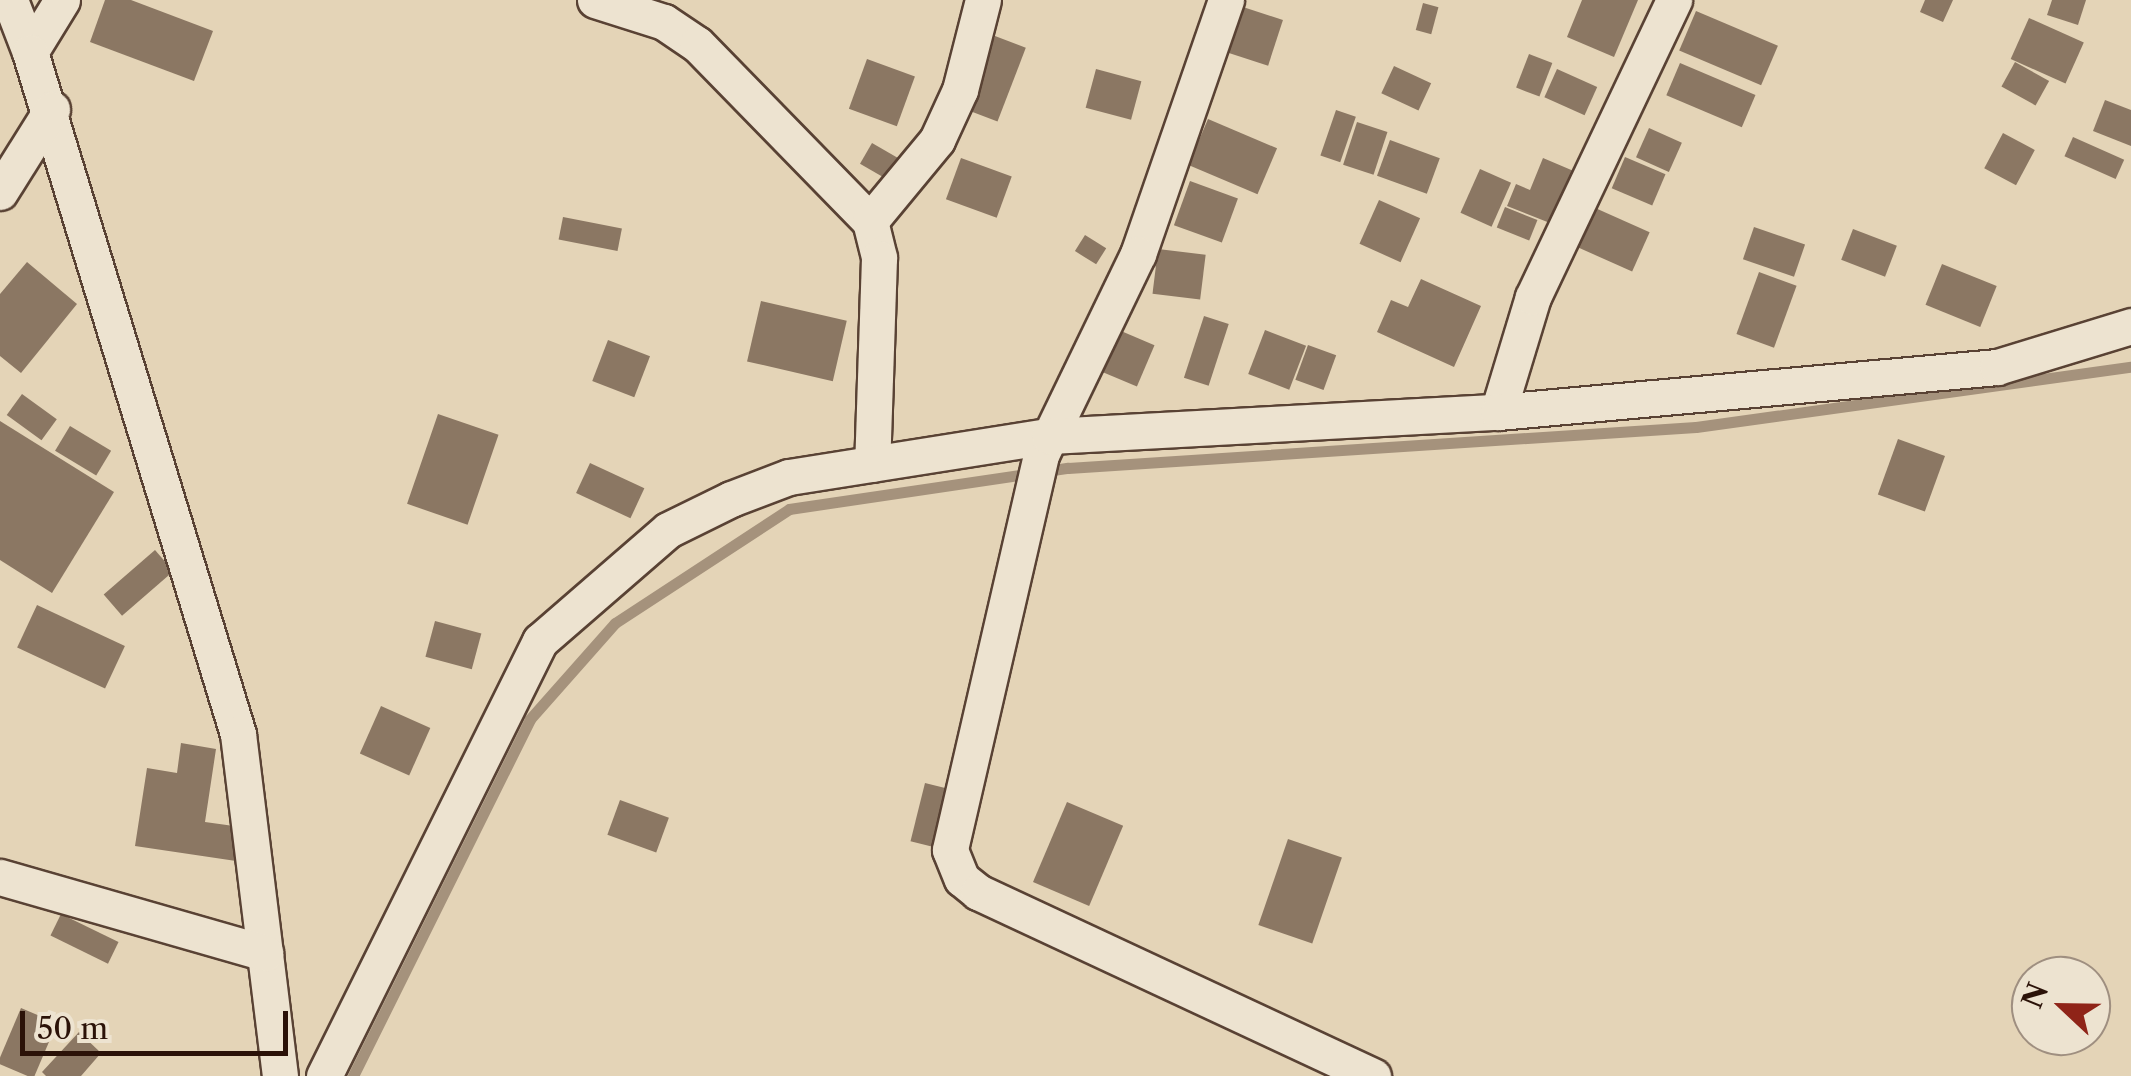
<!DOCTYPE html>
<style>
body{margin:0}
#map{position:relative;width:2131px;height:1076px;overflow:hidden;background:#e4d4b7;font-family:"Libre Caslon Text",serif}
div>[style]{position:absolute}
.stream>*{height:11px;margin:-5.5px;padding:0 5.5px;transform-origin:5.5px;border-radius:5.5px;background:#a5927c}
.building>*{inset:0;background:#8b7763;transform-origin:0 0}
.roads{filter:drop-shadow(2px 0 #594234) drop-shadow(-2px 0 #594234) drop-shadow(0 2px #594234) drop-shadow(0 -2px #594234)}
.minor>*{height:35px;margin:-17.5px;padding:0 17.5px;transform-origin:17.5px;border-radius:17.5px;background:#ede3d0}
span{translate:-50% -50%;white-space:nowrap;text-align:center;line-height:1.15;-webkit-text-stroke:8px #ede3d0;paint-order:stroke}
.north{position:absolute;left:2011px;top:956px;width:100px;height:100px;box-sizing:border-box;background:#ede3d0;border:2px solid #9f8f80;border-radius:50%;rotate:292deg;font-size:28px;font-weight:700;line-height:40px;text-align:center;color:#2b1208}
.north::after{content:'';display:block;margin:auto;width:35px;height:45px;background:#8f2418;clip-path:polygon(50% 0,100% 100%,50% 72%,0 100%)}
.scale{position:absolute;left:20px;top:1011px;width:268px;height:45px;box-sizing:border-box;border:5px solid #2b1208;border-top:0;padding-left:12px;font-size:30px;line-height:35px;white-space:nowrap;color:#2b1208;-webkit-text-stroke:8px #ede3d0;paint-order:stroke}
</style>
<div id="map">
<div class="stream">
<div style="left:353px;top:1076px;width:398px;rotate:-63.6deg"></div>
<div style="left:530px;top:719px;width:128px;rotate:-48.5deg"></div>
<div style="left:615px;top:623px;width:208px;rotate:-33.2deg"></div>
<div style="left:789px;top:509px;width:282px;rotate:-8.4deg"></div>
<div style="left:1068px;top:468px;width:629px;rotate:-3.74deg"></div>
<div style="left:1696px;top:427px;width:439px;rotate:-7.9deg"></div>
</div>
<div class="building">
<div style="clip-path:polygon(105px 0,131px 0,213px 31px,194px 81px,90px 42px)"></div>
<div style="clip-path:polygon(1582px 0,1638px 0,1614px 57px,1567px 37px)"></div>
<div style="clip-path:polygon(1925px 0,1953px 0,1943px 22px,1920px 12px)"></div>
<div style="clip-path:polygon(2052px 0,2086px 0,2078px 25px,2047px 15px)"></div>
<div style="left:1423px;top:3px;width:16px;height:28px;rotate:15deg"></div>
<div style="left:1243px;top:7px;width:42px;height:48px;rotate:18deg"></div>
<div style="left:1696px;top:11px;width:89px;height:43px;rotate:23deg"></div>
<div style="left:2029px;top:18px;width:60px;height:45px;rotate:24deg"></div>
<div style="left:995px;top:36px;width:33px;height:79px;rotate:21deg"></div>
<div style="left:1529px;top:54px;width:25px;height:36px;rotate:21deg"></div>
<div style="left:867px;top:59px;width:51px;height:53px;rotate:20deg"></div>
<div style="left:2015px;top:62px;width:39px;height:28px;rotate:29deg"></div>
<div style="left:1680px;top:63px;width:82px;height:35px;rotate:23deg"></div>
<div style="left:1394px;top:66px;width:41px;height:30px;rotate:25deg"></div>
<div style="left:1096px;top:69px;width:47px;height:40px;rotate:15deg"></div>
<div style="left:1557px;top:69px;width:44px;height:31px;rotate:24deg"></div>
<div style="clip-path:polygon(2105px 100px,2131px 110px,2131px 146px,2093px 131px)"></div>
<div style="left:1336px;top:110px;width:21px;height:48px;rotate:19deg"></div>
<div style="left:1208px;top:119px;width:75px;height:50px;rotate:23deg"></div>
<div style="left:1357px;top:122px;width:32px;height:45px;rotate:18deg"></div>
<div style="left:1649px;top:128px;width:36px;height:32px;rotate:24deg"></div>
<div style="left:2003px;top:133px;width:36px;height:40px;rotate:28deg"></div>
<div style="left:2073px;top:137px;width:56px;height:21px;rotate:24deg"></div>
<div style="left:1390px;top:140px;width:53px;height:38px;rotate:20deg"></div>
<div style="left:872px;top:143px;width:34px;height:24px;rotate:30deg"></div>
<div style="left:1625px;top:157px;width:44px;height:34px;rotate:23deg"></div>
<div style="left:961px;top:158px;width:54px;height:44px;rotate:20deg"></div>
<div style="clip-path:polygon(1543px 158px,1576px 172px,1555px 225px,1507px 206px,1516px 184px,1530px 190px)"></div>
<div style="left:1480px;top:169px;width:34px;height:48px;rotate:24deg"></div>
<div style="left:1190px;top:181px;width:51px;height:47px;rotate:20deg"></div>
<div style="left:1379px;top:200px;width:45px;height:48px;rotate:24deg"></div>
<div style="left:1505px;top:207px;width:35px;height:22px;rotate:22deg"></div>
<div style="left:1593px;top:207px;width:62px;height:43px;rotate:24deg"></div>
<div style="left:563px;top:217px;width:60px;height:23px;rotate:11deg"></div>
<div style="left:1754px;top:227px;width:54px;height:34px;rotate:19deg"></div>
<div style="left:1853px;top:229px;width:47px;height:33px;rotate:21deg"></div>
<div style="left:1085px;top:235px;width:25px;height:19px;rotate:32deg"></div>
<div style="left:1158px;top:249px;width:48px;height:45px;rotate:7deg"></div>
<div style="clip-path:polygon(27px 262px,77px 304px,21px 373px,0 356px,0 294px)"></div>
<div style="left:1942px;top:264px;width:59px;height:44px;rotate:22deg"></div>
<div style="left:1759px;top:272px;width:40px;height:66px;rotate:20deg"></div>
<div style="clip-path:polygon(1421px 279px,1481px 306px,1454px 367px,1377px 332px,1391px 300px,1408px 307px)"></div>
<div style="left:761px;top:301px;width:88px;height:62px;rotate:13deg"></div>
<div style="left:1204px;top:316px;width:26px;height:65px;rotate:18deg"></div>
<div style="left:1114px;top:328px;width:44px;height:45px;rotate:23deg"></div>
<div style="left:1265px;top:330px;width:44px;height:47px;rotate:21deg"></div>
<div style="left:608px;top:340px;width:45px;height:44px;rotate:21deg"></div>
<div style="left:1308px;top:345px;width:30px;height:37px;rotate:20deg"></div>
<div style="left:22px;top:394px;width:43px;height:26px;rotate:36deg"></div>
<div style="left:438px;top:414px;width:64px;height:95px;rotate:19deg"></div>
<div style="clip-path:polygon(0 421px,114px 492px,52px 593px,0 560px)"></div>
<div style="left:70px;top:426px;width:48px;height:29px;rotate:31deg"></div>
<div style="left:1898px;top:439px;width:50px;height:59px;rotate:20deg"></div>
<div style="left:590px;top:463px;width:60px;height:33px;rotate:25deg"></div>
<div style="left:155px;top:550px;width:28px;height:68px;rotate:49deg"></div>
<div style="left:37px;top:605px;width:97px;height:47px;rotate:25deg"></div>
<div style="left:435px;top:621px;width:48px;height:37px;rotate:15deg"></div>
<div style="left:381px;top:706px;width:54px;height:52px;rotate:24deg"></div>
<div style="clip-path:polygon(181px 743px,216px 749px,205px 822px,241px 827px,236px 861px,135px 846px,147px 768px,177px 773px)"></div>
<div style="left:925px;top:783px;width:30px;height:60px;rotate:14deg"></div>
<div style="left:620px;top:800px;width:52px;height:37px;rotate:20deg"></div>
<div style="left:1067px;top:802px;width:61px;height:87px;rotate:23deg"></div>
<div style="left:1288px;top:839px;width:57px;height:91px;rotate:19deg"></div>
<div style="left:61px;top:914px;width:64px;height:24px;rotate:26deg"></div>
<div style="left:21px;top:1008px;width:39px;height:60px;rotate:23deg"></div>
<div style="clip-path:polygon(79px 1032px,101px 1053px,81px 1076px,46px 1076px,42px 1072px)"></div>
</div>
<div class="roads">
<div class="minor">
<div style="left:10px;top:0;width:56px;rotate:69deg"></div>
<div style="left:62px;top:0;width:61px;rotate:121.6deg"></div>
<div style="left:30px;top:52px;width:713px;rotate:73.04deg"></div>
<div style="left:238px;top:734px;width:345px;rotate:83deg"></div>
<div style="left:595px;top:0;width:72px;rotate:17.7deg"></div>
<div style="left:664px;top:22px;width:40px;rotate:34deg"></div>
<div style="left:697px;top:44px;width:248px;rotate:45.7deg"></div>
<div style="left:870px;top:221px;width:38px;rotate:76deg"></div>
<div style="left:879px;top:258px;width:206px;rotate:91.9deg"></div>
<div style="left:1226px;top:0;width:269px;rotate:109.1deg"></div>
<div style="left:1138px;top:254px;width:223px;rotate:115.8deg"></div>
<div style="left:1041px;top:455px;width:405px;rotate:103deg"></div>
<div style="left:950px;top:850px;width:31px;rotate:68deg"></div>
<div style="left:962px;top:879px;width:21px;rotate:39deg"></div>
<div style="left:978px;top:892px;width:436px;rotate:25deg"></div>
<div style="left:0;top:192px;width:98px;rotate:-57.9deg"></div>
<div style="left:870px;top:221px;width:105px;rotate:-50.4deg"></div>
<div style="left:937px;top:140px;width:55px;rotate:-65.3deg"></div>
<div style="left:960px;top:90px;width:93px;rotate:-75.7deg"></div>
<div style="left:1498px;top:412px;width:120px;rotate:-73.1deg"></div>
<div style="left:1533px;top:297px;width:329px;rotate:-64.6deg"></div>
<div style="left:0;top:877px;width:276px;rotate:16deg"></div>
<div style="left:324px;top:1076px;width:486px;rotate:-63.6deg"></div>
<div style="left:540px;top:641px;width:169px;rotate:-40.9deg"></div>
<div style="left:668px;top:530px;width:70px;rotate:-26.2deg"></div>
<div style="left:731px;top:499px;width:62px;rotate:-20.8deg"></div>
<div style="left:789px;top:477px;width:263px;rotate:-9deg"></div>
<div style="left:1049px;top:436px;width:450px;rotate:-3.1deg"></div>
<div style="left:1498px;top:412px;width:501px;rotate:-5.15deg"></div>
<div style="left:1997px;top:367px;width:140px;rotate:-17deg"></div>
</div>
</div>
<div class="north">N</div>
<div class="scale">50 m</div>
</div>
